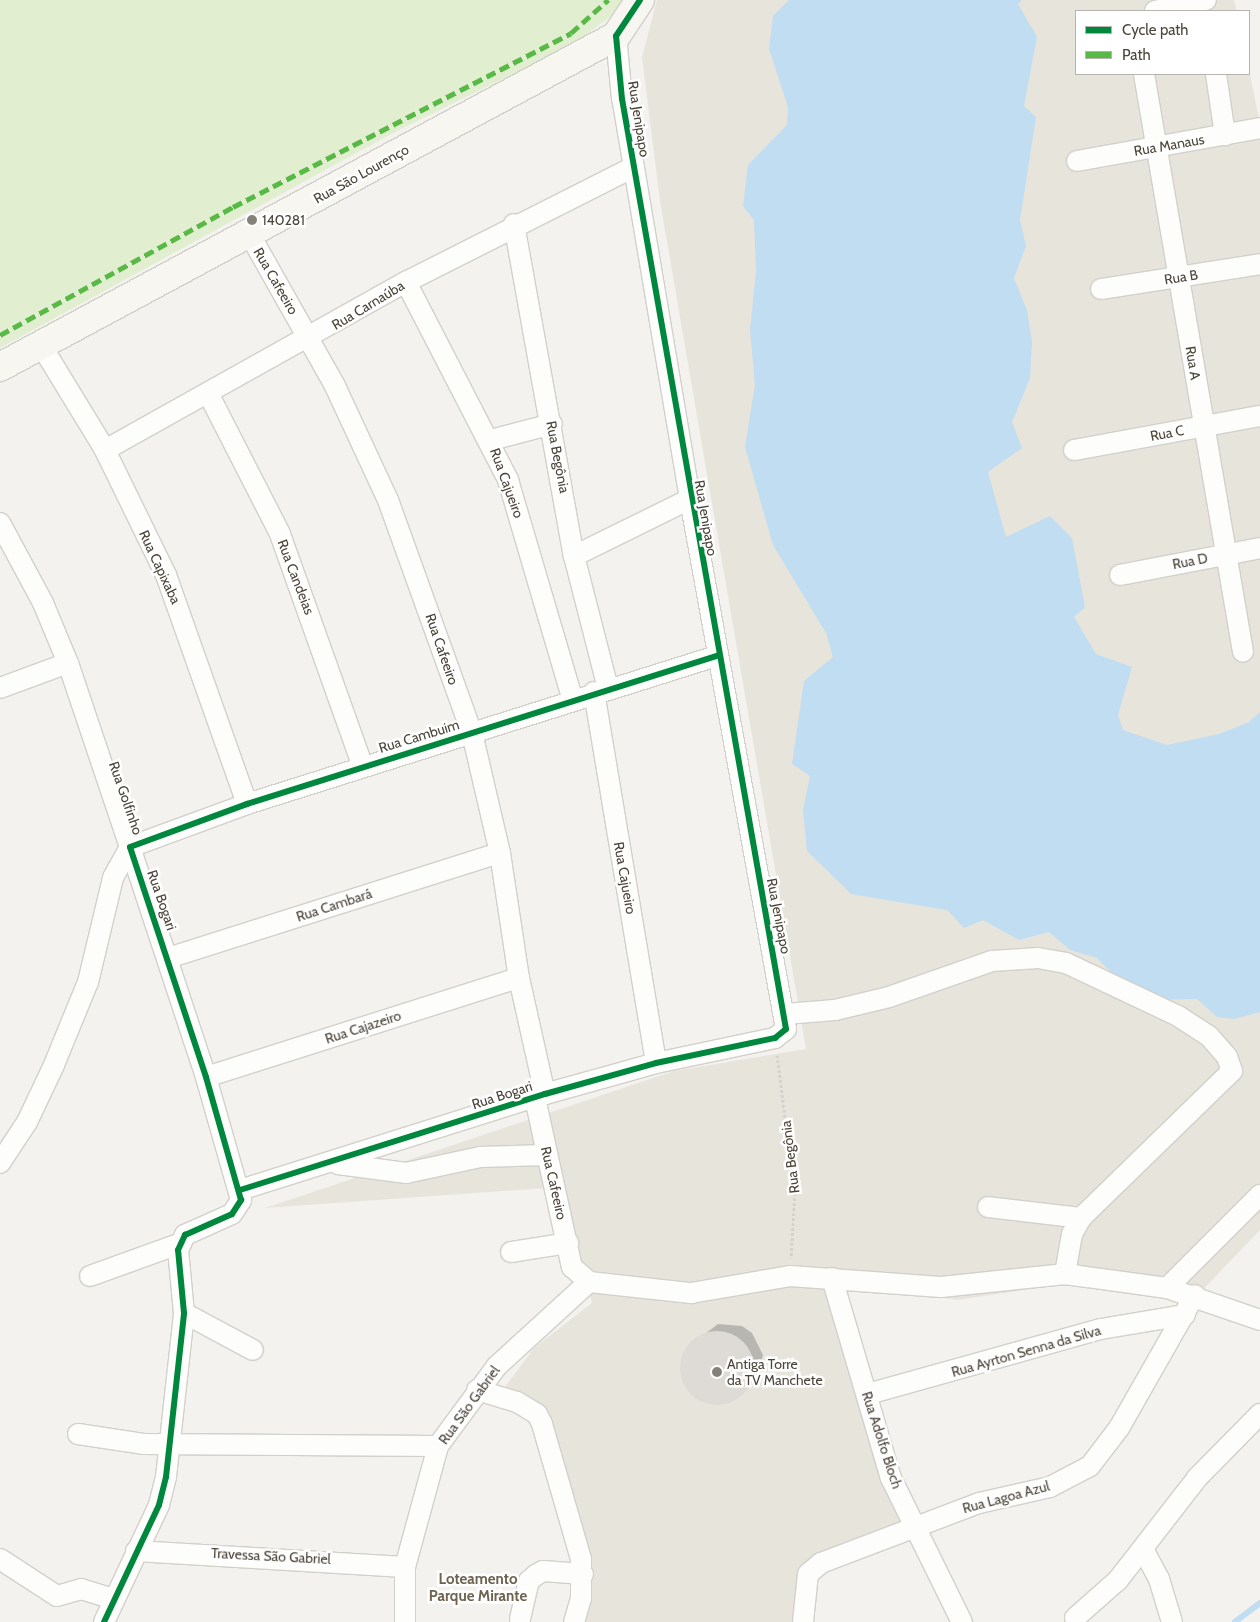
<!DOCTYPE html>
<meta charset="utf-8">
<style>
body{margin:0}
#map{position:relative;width:1260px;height:1622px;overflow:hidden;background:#f4f2ee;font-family:Cabin,sans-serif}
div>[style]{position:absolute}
.residential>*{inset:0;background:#e7e4dc}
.green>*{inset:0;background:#e1eecf}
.water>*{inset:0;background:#c0ddf1}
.shadow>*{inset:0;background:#0003}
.stream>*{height:5.5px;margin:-2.75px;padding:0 2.75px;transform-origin:2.75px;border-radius:2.75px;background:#c0ddf1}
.building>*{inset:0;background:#dedbd6}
.round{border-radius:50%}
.path>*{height:3px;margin-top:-1.5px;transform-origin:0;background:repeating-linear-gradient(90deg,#d3d2cc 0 2.5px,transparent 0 5px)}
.roads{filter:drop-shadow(1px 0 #d2d0cb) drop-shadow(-1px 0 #d2d0cb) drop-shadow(0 1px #d2d0cb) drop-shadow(0 -1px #d2d0cb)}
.street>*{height:20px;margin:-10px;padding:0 10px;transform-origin:10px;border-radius:10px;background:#fdfdfc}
.secondary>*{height:28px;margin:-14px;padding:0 14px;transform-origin:14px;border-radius:14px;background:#f7f6f1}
.quiet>*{height:5px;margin-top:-2.5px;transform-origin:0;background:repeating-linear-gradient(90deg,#58b947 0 10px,transparent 0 15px)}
.cycleway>*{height:6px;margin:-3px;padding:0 3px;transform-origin:3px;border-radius:3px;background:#00873e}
.dots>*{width:14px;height:14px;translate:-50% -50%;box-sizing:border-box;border:2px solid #fff;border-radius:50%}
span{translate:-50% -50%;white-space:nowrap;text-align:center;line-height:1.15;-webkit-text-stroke:5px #fff;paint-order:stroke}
.street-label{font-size:14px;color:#4b4439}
.poi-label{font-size:14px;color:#4b4439}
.left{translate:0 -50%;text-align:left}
.neighbourhood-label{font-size:15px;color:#6e6250;font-weight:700}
.legend{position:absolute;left:1075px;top:10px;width:175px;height:65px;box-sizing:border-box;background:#fff;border:1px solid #b7b4b0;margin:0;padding:6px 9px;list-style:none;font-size:15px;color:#4b4439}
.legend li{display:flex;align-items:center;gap:10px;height:25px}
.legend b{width:25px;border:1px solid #b7b4b0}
</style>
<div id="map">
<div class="residential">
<div style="clip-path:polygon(657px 0,1234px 0,1237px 11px,1076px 11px,1076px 74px,1249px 74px,1249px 70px,1260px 124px,1260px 1230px,1193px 1300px,1085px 1281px,957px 1300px,814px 1277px,829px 1286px,907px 1521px,813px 1563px,799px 1622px,585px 1622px,589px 1578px,536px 1407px,502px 1391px,534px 1348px,592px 1303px,561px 1187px,265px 1208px,674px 1071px,806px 1049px,660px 201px,642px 57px)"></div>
</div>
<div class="green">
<div style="clip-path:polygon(0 0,622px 0,623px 7px,575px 43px,393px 133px,0 348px)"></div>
</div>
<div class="water">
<div style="clip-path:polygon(789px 0,1022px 0,1018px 4px,1037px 37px,1024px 106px,1036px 117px,1020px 220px,1026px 246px,1014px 278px,1027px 310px,1032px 342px,1030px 378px,1012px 422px,1022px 448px,988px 472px,1006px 537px,1050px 516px,1072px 538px,1085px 607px,1074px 617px,1096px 654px,1132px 667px,1118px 715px,1123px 730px,1167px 745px,1219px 734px,1249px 722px,1260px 712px,1260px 1012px,1234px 1019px,1217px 1017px,1197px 999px,1148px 1000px,1122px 984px,1097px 958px,1070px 950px,1049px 932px,1019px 940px,983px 920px,964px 928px,947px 910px,851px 894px,807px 851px,803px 810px,810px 776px,792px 764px,804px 681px,833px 657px,826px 633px,773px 545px,745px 447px,755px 385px,750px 330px,756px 271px,754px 220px,743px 206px,748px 165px,787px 125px,788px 107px,769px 49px,773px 16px)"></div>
</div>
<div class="shadow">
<div style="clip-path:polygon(718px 1324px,742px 1326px,752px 1333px,763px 1355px,757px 1378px,748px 1388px,730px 1402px,707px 1402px,689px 1389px,682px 1368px,689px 1346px)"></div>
</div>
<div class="stream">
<div style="left:1235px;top:1622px;width:31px;rotate:-37deg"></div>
</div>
<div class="building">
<div class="round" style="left:680px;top:1331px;width:74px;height:74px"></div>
</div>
<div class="path">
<div style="left:777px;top:1055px;width:139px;rotate:82.6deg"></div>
<div style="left:795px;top:1193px;width:65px;rotate:93.5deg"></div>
</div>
<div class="roads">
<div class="street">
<div style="left:1155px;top:11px;width:52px;rotate:-12.2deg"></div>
<div style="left:1144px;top:74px;width:586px;rotate:80.28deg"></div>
<div style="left:1216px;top:74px;width:62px;rotate:81.6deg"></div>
<div style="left:1077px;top:161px;width:186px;rotate:-10.2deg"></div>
<div style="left:514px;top:224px;width:337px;rotate:79.8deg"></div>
<div style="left:574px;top:556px;width:136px;rotate:75.6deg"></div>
<div style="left:250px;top:235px;width:173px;rotate:60.6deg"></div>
<div style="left:335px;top:386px;width:126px;rotate:65.1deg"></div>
<div style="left:388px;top:500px;width:248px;rotate:70.2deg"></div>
<div style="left:472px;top:733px;width:123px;rotate:76.9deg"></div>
<div style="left:500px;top:853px;width:126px;rotate:81.4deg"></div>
<div style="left:519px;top:978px;width:119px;rotate:77.4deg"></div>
<div style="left:406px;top:282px;width:223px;rotate:62.7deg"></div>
<div style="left:508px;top:480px;width:227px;rotate:73.6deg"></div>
<div style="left:1101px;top:289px;width:161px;rotate:-8.9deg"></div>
<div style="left:41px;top:345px;width:123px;rotate:58.6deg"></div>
<div style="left:105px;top:450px;width:139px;rotate:64deg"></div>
<div style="left:166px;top:575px;width:243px;rotate:70.5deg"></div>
<div style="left:209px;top:395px;width:156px;rotate:62.9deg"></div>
<div style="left:280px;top:534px;width:247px;rotate:70.4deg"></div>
<div style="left:491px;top:440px;width:63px;rotate:-14.7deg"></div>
<div style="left:105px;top:450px;width:345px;rotate:-29.2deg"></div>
<div style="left:406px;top:282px;width:255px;rotate:-26.8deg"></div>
<div style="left:1074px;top:450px;width:189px;rotate:-10.4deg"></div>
<div style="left:0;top:523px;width:91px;rotate:61.7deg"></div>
<div style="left:43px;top:603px;width:65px;rotate:67.4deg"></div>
<div style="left:68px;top:663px;width:194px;rotate:71.4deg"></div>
<div style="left:130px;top:847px;width:35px;rotate:119deg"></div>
<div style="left:113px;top:878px;width:107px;rotate:103.5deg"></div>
<div style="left:88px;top:982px;width:90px;rotate:112.3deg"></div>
<div style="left:54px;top:1065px;width:63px;rotate:115.3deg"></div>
<div style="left:27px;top:1122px;width:49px;rotate:123.4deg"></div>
<div style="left:574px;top:556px;width:129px;rotate:-26.2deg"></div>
<div style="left:1120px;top:575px;width:143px;rotate:-10.9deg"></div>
<div style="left:0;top:688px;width:72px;rotate:-20.2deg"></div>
<div style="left:594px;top:692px;width:376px;rotate:80.5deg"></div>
<div style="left:168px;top:958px;width:348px;rotate:-17.6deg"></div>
<div style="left:785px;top:1014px;width:50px;rotate:-4.6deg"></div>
<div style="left:835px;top:1010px;width:56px;rotate:-13.5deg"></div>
<div style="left:889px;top:997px;width:109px;rotate:-19.3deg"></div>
<div style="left:992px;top:961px;width:46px;rotate:-3.7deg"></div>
<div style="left:1038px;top:958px;width:28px;rotate:10deg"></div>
<div style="left:1066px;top:963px;width:124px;rotate:25.3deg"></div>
<div style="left:1178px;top:1016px;width:37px;rotate:33deg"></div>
<div style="left:1209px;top:1036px;width:28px;rotate:49deg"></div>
<div style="left:1227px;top:1057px;width:15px;rotate:70deg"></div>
<div style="left:1232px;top:1071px;width:211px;rotate:135.8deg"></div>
<div style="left:1081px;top:1218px;width:18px;rotate:119deg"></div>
<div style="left:1072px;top:1234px;width:41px;rotate:99.9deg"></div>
<div style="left:206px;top:1077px;width:328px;rotate:-17.6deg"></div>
<div style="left:535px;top:1098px;width:173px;rotate:77.7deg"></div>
<div style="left:572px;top:1267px;width:23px;rotate:41deg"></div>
<div style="left:589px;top:1282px;width:103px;rotate:6.2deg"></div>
<div style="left:691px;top:1293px;width:100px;rotate:-9.7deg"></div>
<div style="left:790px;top:1276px;width:151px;rotate:4.2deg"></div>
<div style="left:941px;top:1287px;width:125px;rotate:-6deg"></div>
<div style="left:1065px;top:1274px;width:103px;rotate:7.8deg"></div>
<div style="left:1167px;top:1288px;width:98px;rotate:19deg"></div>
<div style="left:338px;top:1164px;width:69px;rotate:7.5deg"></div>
<div style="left:406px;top:1173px;width:76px;rotate:-12.2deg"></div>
<div style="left:480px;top:1157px;width:66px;rotate:-1.7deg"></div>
<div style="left:240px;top:1190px;width:320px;rotate:-17.5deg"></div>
<div style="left:545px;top:1094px;width:115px;rotate:-15.6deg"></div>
<div style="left:656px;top:1063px;width:122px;rotate:-11.9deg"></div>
<div style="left:775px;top:1038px;width:14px;rotate:-39deg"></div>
<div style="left:786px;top:1029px;width:539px;rotate:-100.27deg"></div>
<div style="left:690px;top:499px;width:406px;rotate:-99.6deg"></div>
<div style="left:622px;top:99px;width:63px;rotate:-95.4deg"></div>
<div style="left:988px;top:1207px;width:94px;rotate:6.7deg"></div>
<div style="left:511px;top:1252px;width:58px;rotate:-9deg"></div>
<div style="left:90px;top:1276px;width:97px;rotate:-19.9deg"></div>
<div style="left:832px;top:1278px;width:209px;rotate:73.6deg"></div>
<div style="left:891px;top:1478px;width:161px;rotate:63.8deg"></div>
<div style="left:1167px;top:1288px;width:132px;rotate:-45deg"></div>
<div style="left:184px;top:1313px;width:78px;rotate:28.2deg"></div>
<div style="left:477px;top:1390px;width:42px;rotate:16.7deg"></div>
<div style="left:517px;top:1402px;width:23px;rotate:31deg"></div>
<div style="left:537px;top:1414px;width:11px;rotate:63deg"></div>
<div style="left:542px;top:1424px;width:141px;rotate:73.9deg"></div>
<div style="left:581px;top:1559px;width:39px;rotate:90deg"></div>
<div style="left:581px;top:1598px;width:25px;rotate:106deg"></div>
<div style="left:868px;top:1394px;width:242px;rotate:-15.6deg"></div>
<div style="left:1101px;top:1329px;width:85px;rotate:-9.5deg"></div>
<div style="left:78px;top:1434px;width:66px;rotate:8.7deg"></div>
<div style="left:143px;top:1444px;width:295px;rotate:0.4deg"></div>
<div style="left:1143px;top:1549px;width:34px;rotate:62deg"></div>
<div style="left:1159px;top:1579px;width:45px;rotate:73.2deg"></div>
<div style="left:136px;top:1551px;width:269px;rotate:3.4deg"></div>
<div style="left:0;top:1559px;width:68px;rotate:33deg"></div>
<div style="left:57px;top:1596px;width:25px;rotate:-16deg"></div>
<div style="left:81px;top:1589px;width:34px;rotate:17deg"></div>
<div style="left:1075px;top:1618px;width:57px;rotate:-41.5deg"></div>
<div style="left:1118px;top:1580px;width:129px;rotate:-52.2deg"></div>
<div style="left:1197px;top:1478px;width:90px;rotate:-45.5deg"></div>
<div style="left:520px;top:1619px;width:39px;rotate:-77deg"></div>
<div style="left:529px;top:1581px;width:9px;rotate:-41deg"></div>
<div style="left:536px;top:1575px;width:8px;rotate:-30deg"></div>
<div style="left:543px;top:1571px;width:40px;rotate:4.3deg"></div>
<div style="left:104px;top:1622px;width:129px;rotate:-64.8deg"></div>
<div style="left:159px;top:1505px;width:29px;rotate:-76deg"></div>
<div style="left:166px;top:1477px;width:165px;rotate:-83.7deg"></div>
<div style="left:184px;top:1313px;width:63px;rotate:-95.4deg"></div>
<div style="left:178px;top:1250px;width:17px;rotate:-65deg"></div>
<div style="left:185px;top:1235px;width:51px;rotate:-24.1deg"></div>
<div style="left:232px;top:1214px;width:17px;rotate:-57deg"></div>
<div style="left:241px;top:1200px;width:128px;rotate:-105.9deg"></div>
<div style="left:206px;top:1077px;width:242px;rotate:-108.3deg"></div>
<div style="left:130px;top:847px;width:125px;rotate:-20.2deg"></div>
<div style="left:247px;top:804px;width:493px;rotate:-17.5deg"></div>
<div style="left:405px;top:1622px;width:55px;rotate:-90deg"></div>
<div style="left:405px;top:1567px;width:125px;rotate:-74.7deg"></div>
<div style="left:438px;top:1446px;width:99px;rotate:-53.6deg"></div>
<div style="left:497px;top:1366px;width:125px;rotate:-42.4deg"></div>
<div style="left:803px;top:1622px;width:48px;rotate:-84.1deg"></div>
<div style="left:808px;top:1574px;width:17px;rotate:-40deg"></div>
<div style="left:821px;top:1563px;width:169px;rotate:-20.8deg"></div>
<div style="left:979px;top:1503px;width:73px;rotate:-12.7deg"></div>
<div style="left:1050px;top:1487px;width:45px;rotate:-27.7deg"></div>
<div style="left:1090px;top:1466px;width:48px;rotate:-52.7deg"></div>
<div style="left:1119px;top:1428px;width:153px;rotate:-60.3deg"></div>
</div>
<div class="secondary">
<div style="left:0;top:367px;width:699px;rotate:-28.25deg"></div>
<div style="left:616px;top:36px;width:43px;rotate:-56.3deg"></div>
</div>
</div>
<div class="quiet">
<div style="left:0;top:335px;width:266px;rotate:-28.8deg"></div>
<div style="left:233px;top:207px;width:380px;rotate:-27.2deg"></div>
<div style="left:571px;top:33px;width:50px;rotate:-41.7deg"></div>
</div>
<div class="cycleway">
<div style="left:240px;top:1190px;width:320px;rotate:-17.5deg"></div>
<div style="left:545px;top:1094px;width:115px;rotate:-15.6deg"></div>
<div style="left:656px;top:1063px;width:122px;rotate:-11.9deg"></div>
<div style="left:775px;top:1038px;width:14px;rotate:-39deg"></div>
<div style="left:786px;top:1029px;width:944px;rotate:-100deg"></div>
<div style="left:622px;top:99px;width:63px;rotate:-95.4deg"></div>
<div style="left:616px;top:36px;width:43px;rotate:-56.3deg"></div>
<div style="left:104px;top:1622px;width:129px;rotate:-64.8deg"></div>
<div style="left:159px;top:1505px;width:29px;rotate:-76deg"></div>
<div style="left:166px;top:1477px;width:165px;rotate:-83.7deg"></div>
<div style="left:184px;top:1313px;width:63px;rotate:-95.4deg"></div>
<div style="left:178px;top:1250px;width:17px;rotate:-65deg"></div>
<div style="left:185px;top:1235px;width:51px;rotate:-24.1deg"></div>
<div style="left:232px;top:1214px;width:17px;rotate:-57deg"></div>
<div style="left:241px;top:1200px;width:128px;rotate:-105.9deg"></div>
<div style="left:206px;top:1077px;width:242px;rotate:-108.3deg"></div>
<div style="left:130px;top:847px;width:125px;rotate:-20.2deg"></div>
<div style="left:247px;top:804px;width:493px;rotate:-17.5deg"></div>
</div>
<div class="dots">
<div style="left:252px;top:220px;background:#868178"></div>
<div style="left:717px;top:1372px;background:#868178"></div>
</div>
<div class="street-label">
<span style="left:639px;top:119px;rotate:81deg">Rua Jenipapo</span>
<span style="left:1169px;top:145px;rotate:-10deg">Rua Manaus</span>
<span style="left:361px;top:174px;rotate:-29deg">Rua São Lourenço</span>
<span style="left:1181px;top:277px;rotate:-9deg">Rua B</span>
<span style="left:276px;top:281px;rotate:60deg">Rua Cafeeiro</span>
<span style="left:368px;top:305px;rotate:-31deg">Rua Carnaúba</span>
<span style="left:1193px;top:363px;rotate:81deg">Rua A</span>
<span style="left:1167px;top:433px;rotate:-11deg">Rua C</span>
<span style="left:558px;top:457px;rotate:79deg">Rua Begônia</span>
<span style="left:507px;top:483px;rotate:70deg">Rua Cajueiro</span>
<span style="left:706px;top:518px;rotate:80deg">Rua Jenipapo</span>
<span style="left:1190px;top:561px;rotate:-11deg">Rua D</span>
<span style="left:160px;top:567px;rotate:65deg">Rua Capixaba</span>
<span style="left:296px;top:577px;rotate:69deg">Rua Candeias</span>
<span style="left:442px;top:649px;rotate:71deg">Rua Cafeeiro</span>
<span style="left:419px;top:736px;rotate:-17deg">Rua Cambuim</span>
<span style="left:126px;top:798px;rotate:71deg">Rua Golfinho</span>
<span style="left:625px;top:878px;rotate:80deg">Rua Cajueiro</span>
<span style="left:162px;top:900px;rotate:71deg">Rua Bogari</span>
<span style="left:334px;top:905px;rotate:-18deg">Rua Cambará</span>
<span style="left:779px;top:916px;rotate:79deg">Rua Jenipapo</span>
<span style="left:363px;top:1027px;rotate:-18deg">Rua Cajazeiro</span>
<span style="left:502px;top:1095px;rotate:-18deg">Rua Bogari</span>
<span style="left:790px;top:1157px;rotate:-97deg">Rua Begônia</span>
<span style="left:554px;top:1183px;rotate:77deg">Rua Cafeeiro</span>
<span style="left:1026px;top:1351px;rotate:-16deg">Rua Ayrton Senna da Silva</span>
<span style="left:469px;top:1405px;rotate:-54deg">Rua São Gabriel</span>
<span style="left:882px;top:1440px;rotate:72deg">Rua Adolfo Bloch</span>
<span style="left:1006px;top:1497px;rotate:-15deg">Rua Lagoa Azul</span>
<span style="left:271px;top:1556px;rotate:3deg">Travessa São Gabriel</span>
</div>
<div class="poi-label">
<span class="left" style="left:262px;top:220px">140281</span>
<span class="left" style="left:727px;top:1372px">Antiga Torre<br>da TV Manchete</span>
</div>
<div class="neighbourhood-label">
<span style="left:478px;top:1588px">Loteamento<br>Parque Mirante</span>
</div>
<ul class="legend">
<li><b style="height:6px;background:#00873e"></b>Cycle path</li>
<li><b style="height:6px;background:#58b947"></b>Path</li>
</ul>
</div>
